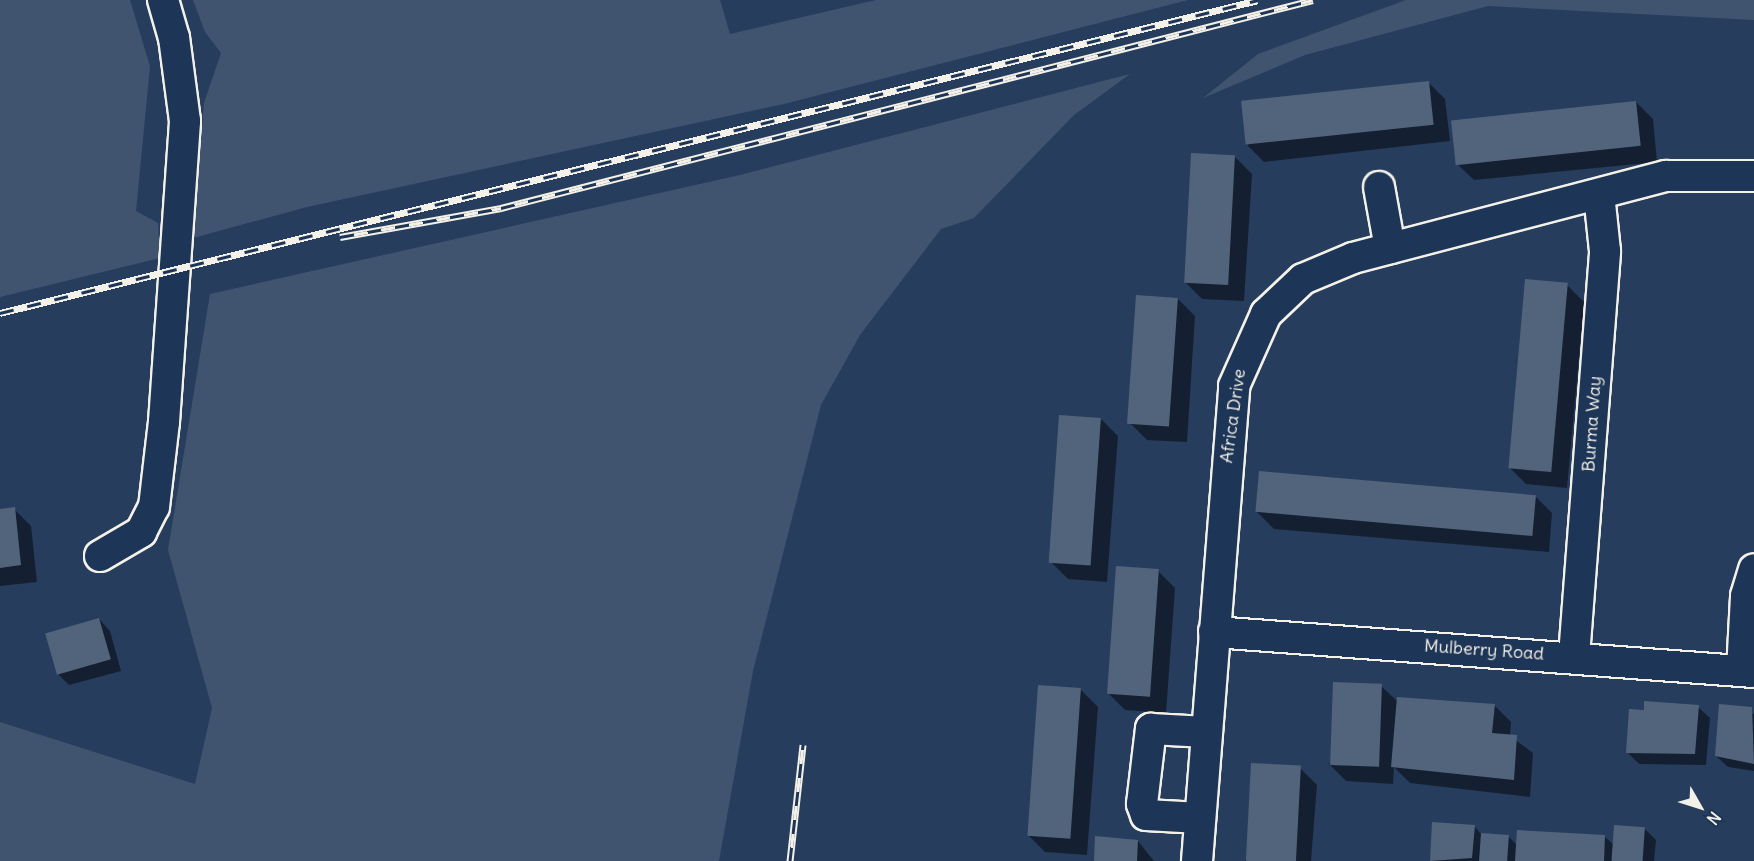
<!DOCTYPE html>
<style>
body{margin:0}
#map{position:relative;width:1754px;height:861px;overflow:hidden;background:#263d5d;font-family:Delius,sans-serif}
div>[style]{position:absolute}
.green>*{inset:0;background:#40546f}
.shadow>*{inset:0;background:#0007}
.building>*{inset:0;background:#52647b;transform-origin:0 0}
.roads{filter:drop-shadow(2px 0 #f4f1e8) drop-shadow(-2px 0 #f4f1e8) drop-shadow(0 2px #f4f1e8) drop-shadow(0 -2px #f4f1e8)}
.minor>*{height:30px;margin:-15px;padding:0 15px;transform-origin:15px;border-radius:15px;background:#1d3557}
.rail>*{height:7px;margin-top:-3.5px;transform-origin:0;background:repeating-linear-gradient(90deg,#1d3557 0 14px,#f4f1e8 0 28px);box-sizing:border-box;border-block:2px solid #f4f1e8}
span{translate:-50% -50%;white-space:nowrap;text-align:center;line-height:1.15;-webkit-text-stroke:4.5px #1d3557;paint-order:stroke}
.street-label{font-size:18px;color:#f4f1e8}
.north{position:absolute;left:1670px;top:777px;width:60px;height:60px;-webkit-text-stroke:4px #1d3557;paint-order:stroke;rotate:129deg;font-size:16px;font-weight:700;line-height:24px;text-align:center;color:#f4f1e8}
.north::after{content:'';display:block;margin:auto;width:21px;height:27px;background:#f4f1e8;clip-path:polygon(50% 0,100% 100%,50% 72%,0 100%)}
</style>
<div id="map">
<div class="green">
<div style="clip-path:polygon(0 0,130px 0,150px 66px,136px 211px,158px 223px,160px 258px,0 297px)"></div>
<div style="clip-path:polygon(193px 0,720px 0,730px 34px,876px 0,1188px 0,784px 104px,307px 207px,193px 238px,204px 103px,221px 53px,205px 32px)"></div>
<div style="clip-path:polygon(1406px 0,1754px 0,1754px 20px,1488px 6px,1305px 55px,1203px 98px,1258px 54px)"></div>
<div style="clip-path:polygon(1130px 74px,1074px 115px,974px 218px,941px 229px,860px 335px,821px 405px,753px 671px,719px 861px,0 861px,0 722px,195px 784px,212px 708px,168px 550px,210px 294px,740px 175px)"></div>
</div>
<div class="shadow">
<div style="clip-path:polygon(1428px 82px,1445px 99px,1450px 141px,1264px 162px,1247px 145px)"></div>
<div style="clip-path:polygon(1636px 102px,1653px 119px,1657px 162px,1474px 180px,1457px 164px)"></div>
<div style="clip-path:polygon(1235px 157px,1252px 174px,1244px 301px,1202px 299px,1185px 282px)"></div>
<div style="clip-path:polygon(1567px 285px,1584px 302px,1567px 488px,1526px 484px,1509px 467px)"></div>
<div style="clip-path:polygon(1178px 299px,1195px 316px,1187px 442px,1147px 440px,1130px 423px)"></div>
<div style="clip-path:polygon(1101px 419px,1118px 436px,1107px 582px,1068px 579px,1051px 562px)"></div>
<div style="clip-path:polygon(1535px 496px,1552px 513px,1549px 552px,1274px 529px,1257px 512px)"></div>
<div style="clip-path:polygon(14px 509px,31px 526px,37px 582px,0 586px,0 510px)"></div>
<div style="clip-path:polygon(1158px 571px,1175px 588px,1166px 713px,1125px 710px,1108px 693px)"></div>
<div style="clip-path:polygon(99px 619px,110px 631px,121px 671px,69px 685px,57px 673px)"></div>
<div style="clip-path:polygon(1381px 686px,1398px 702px,1494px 705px,1511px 722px,1510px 736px,1533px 753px,1530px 797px,1410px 783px,1394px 767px,1393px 784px,1346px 781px,1329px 764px)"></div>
<div style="clip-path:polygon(1081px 690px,1098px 707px,1087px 855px,1045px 852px,1028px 835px)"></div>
<div style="clip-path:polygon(1721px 706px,1754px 714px,1754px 771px,1728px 767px,1716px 756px)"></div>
<div style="clip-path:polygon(1698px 707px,1710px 718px,1706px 765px,1639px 764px,1627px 752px,1645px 712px)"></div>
<div style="clip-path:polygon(1300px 768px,1317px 785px,1311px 861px,1245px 861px)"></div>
<div style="clip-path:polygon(1434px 824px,1474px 826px,1482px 835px,1508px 836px,1518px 846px,1604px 836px,1614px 845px,1644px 828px,1656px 840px,1654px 861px,1431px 861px)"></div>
<div style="clip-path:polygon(1138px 841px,1154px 861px,1095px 861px)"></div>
</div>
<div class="building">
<div style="left:1429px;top:81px;width:44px;height:189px;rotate:84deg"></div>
<div style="left:1636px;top:101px;width:45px;height:186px;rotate:84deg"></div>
<div style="left:1191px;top:153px;width:44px;height:130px;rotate:3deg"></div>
<div style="left:1525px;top:279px;width:43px;height:190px;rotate:5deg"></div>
<div style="left:1136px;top:295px;width:42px;height:129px;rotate:4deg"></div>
<div style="left:1059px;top:415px;width:42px;height:148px;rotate:4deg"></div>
<div style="left:1259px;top:471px;width:278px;height:41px;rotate:5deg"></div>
<div style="clip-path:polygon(15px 507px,21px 565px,0 568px,0 509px)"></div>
<div style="left:1116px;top:566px;width:43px;height:128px;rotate:4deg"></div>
<div style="left:99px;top:618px;width:43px;height:56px;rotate:74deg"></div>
<div style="left:1333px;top:682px;width:49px;height:83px;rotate:2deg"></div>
<div style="left:1038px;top:685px;width:43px;height:151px;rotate:4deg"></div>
<div style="clip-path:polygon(1397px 697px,1495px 704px,1492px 733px,1517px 735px,1514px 780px,1391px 767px)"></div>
<div style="clip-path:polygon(1644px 701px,1699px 705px,1695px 754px,1626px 753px,1629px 709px,1644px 710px)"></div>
<div style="clip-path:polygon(1719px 704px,1752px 707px,1754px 764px,1715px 756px)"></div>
<div style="left:1251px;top:763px;width:50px;height:98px;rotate:3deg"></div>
<div style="clip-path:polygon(1432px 822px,1475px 825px,1472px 858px,1430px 861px)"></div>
<div style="left:1614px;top:825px;width:31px;height:36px;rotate:4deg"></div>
<div style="clip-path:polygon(1517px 830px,1605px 835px,1604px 861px,1515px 861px)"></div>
<div style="left:1481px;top:833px;width:28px;height:28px;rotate:4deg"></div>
<div style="clip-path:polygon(1095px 836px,1138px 840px,1137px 861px,1094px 861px)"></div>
</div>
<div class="roads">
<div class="minor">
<div style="left:1379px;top:187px;width:62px;rotate:79.8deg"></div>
<div style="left:100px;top:556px;width:48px;rotate:-30.3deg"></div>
<div style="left:141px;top:532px;width:28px;rotate:-63deg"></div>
<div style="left:154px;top:507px;width:86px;rotate:-83.3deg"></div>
<div style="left:164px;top:422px;width:302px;rotate:-86deg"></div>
<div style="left:185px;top:121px;width:84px;rotate:-97.5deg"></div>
<div style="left:174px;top:38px;width:40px;rotate:-106deg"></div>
<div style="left:1214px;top:632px;width:541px;rotate:4.24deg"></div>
<div style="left:1574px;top:656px;width:406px;rotate:-85.6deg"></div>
<div style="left:1605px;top:251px;width:57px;rotate:-96deg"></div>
<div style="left:1742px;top:671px;width:75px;rotate:-86.9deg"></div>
<div style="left:1746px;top:596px;width:28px;rotate:-73deg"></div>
<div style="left:1200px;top:818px;width:54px;rotate:-176.8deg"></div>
<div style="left:1146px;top:815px;width:12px;rotate:-110deg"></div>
<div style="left:1142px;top:804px;width:76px;rotate:-83.2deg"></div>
<div style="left:1151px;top:729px;width:55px;rotate:3.1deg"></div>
<div style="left:1197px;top:861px;width:476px;rotate:-85.5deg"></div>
<div style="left:1234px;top:386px;width:79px;rotate:-66deg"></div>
<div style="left:1266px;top:314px;width:51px;rotate:-43.4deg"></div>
<div style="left:1303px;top:279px;width:54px;rotate:-22.8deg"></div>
<div style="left:1353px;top:258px;width:324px;rotate:-14.7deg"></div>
<div style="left:1666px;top:176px;width:88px"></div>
</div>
</div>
<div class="rail">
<div style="left:340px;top:237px;width:164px;rotate:-10.2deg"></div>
<div style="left:501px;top:208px;width:838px;rotate:-14.37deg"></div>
<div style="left:0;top:313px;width:1296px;rotate:-13.97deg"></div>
<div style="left:790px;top:861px;width:117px;rotate:-83.6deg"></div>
</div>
<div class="street-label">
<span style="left:1233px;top:416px;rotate:-82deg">Africa Drive</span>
<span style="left:1592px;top:424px;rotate:-86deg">Burma Way</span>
<span style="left:1484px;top:650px;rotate:4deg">Mulberry Road</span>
</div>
<div class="north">N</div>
</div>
